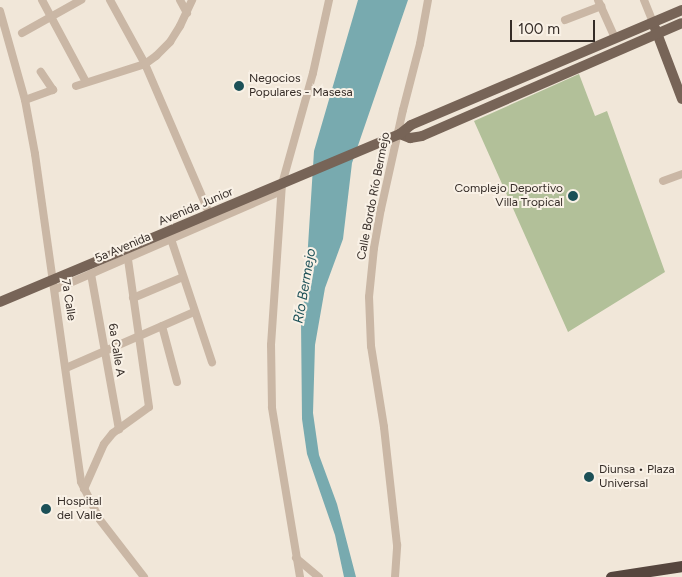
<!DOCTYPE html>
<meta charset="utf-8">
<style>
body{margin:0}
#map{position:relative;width:682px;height:577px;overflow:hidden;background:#f1e7d9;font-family:Figtree,sans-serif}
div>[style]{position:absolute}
.green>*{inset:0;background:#b2c099}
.water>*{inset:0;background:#78aaaf}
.minor>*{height:8px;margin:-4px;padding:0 4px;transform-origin:4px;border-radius:4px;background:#cab7a5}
.major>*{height:10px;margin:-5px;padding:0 5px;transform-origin:5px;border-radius:5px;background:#776457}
.highway>*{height:11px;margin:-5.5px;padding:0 5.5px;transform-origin:5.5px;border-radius:5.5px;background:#56463e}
.dots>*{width:14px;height:14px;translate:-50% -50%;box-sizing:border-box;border:2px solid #f9f1e6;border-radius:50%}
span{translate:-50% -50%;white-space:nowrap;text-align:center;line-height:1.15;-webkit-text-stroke:4px #f9f1e6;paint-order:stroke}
.poi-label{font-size:12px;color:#352c27}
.left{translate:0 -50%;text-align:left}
.right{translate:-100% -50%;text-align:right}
.street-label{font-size:12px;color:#352c27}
.water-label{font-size:14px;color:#1c5057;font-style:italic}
.scale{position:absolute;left:510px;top:20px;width:85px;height:22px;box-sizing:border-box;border:2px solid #352c27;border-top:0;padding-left:6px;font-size:15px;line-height:18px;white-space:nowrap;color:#352c27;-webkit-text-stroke:4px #f9f1e6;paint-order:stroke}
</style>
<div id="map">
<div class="green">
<div style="clip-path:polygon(579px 74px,595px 116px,607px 111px,665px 272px,568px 332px,474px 121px)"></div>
</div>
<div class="water">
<div style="clip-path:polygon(358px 0,408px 0,352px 163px,343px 239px,325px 288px,315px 345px,313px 413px,319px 455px,337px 504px,356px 577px,344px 577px,335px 535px,307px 454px,302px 419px,301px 322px,305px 293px,314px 151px)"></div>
</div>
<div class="minor">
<div style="left:42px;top:0;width:93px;rotate:61.8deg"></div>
<div style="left:110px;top:0;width:73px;rotate:61.3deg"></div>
<div style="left:145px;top:64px;width:164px;rotate:66.7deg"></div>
<div style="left:180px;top:0;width:15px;rotate:62deg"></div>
<div style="left:598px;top:0;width:42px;rotate:65.9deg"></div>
<div style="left:644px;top:0;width:24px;rotate:68deg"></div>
<div style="left:0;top:11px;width:92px;rotate:74.3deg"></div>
<div style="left:25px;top:100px;width:55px;rotate:79.5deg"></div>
<div style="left:35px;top:154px;width:331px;rotate:82deg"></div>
<div style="left:81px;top:482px;width:42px;rotate:63.4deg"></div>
<div style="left:100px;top:520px;width:72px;rotate:52.3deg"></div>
<div style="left:565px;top:20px;width:39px;rotate:-21deg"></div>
<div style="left:22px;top:33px;width:68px;rotate:-29.2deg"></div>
<div style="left:76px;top:86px;width:72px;rotate:-17.7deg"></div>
<div style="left:145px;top:64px;width:14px;rotate:-36deg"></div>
<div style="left:156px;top:56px;width:20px;rotate:-45deg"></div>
<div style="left:170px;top:42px;width:19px;rotate:-58deg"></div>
<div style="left:180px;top:26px;width:29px;rotate:-65deg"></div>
<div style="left:25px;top:100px;width:30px;rotate:-20deg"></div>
<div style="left:53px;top:90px;width:22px;rotate:-124deg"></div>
<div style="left:663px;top:181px;width:20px;rotate:-20deg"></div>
<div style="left:171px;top:239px;width:130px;rotate:71.6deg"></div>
<div style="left:91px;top:274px;width:158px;rotate:79.8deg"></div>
<div style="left:56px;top:289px;width:245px;rotate:-23.5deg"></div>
<div style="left:133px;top:298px;width:54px;rotate:-22.8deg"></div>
<div style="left:162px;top:326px;width:58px;rotate:75deg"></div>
<div style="left:66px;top:368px;width:140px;rotate:-23.6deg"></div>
<div style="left:84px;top:489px;width:49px;rotate:-66deg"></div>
<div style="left:104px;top:444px;width:14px;rotate:-51deg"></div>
<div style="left:113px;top:433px;width:44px;rotate:-35.8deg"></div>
<div style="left:149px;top:407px;width:149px;rotate:-98.1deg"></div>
<div style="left:296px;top:558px;width:30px;rotate:40deg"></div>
<div style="left:300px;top:577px;width:172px;rotate:-99.4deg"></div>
<div style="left:272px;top:407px;width:62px;rotate:-90.9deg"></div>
<div style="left:271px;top:345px;width:161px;rotate:-86.1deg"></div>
<div style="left:282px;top:184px;width:115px;rotate:-74.4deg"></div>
<div style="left:313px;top:73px;width:75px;rotate:-77.6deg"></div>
<div style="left:395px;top:577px;width:32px;rotate:-86deg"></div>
<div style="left:397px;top:545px;width:119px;rotate:-96.3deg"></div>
<div style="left:384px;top:427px;width:82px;rotate:-99.1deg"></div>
<div style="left:371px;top:346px;width:49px;rotate:-92.3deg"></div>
<div style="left:369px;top:297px;width:49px;rotate:-84.2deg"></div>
<div style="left:374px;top:248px;width:40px;rotate:-80deg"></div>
<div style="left:381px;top:209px;width:101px;rotate:-77.5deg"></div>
<div style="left:403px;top:110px;width:68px;rotate:-75.6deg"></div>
<div style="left:420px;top:44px;width:45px;rotate:-79.7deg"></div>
</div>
<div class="major">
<div style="left:655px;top:28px;width:76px;rotate:69.2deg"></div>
<div style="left:400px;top:134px;width:11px;rotate:22deg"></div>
<div style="left:410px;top:138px;width:12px;rotate:-9deg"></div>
<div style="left:422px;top:136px;width:283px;rotate:-23.5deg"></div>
<div style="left:0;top:302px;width:434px;rotate:-22.8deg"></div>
<div style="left:400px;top:134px;width:14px;rotate:-39deg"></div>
<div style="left:411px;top:125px;width:294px;rotate:-23deg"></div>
</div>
<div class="highway">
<div style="left:611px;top:577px;width:72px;rotate:-8.8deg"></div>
</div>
<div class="dots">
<div style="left:239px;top:86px;background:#1c5057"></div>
<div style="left:573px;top:196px;background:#1c5057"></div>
<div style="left:589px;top:477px;background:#1c5057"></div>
<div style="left:46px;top:509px;background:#1c5057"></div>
</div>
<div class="poi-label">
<span class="left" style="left:249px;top:86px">Negocios<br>Populares - Masesa</span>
<span class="right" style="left:563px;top:196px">Complejo Deportivo<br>Villa Tropical</span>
<span class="left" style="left:599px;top:477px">Diunsa • Plaza<br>Universal</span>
<span class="left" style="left:57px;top:509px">Hospital<br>del Valle</span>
</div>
<div class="street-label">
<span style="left:374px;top:196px;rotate:-79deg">Calle Bordo Río Bermejo</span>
<span style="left:196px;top:207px;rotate:-23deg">Avenida Junior</span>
<span style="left:123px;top:248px;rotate:-23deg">5a Avenida</span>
<span style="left:68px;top:300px;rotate:81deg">7a Calle</span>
<span style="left:116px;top:350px;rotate:81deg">6a Calle A</span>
</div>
<div class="water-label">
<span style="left:305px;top:286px;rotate:-80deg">Río Bermejo</span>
</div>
<div class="scale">100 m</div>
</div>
